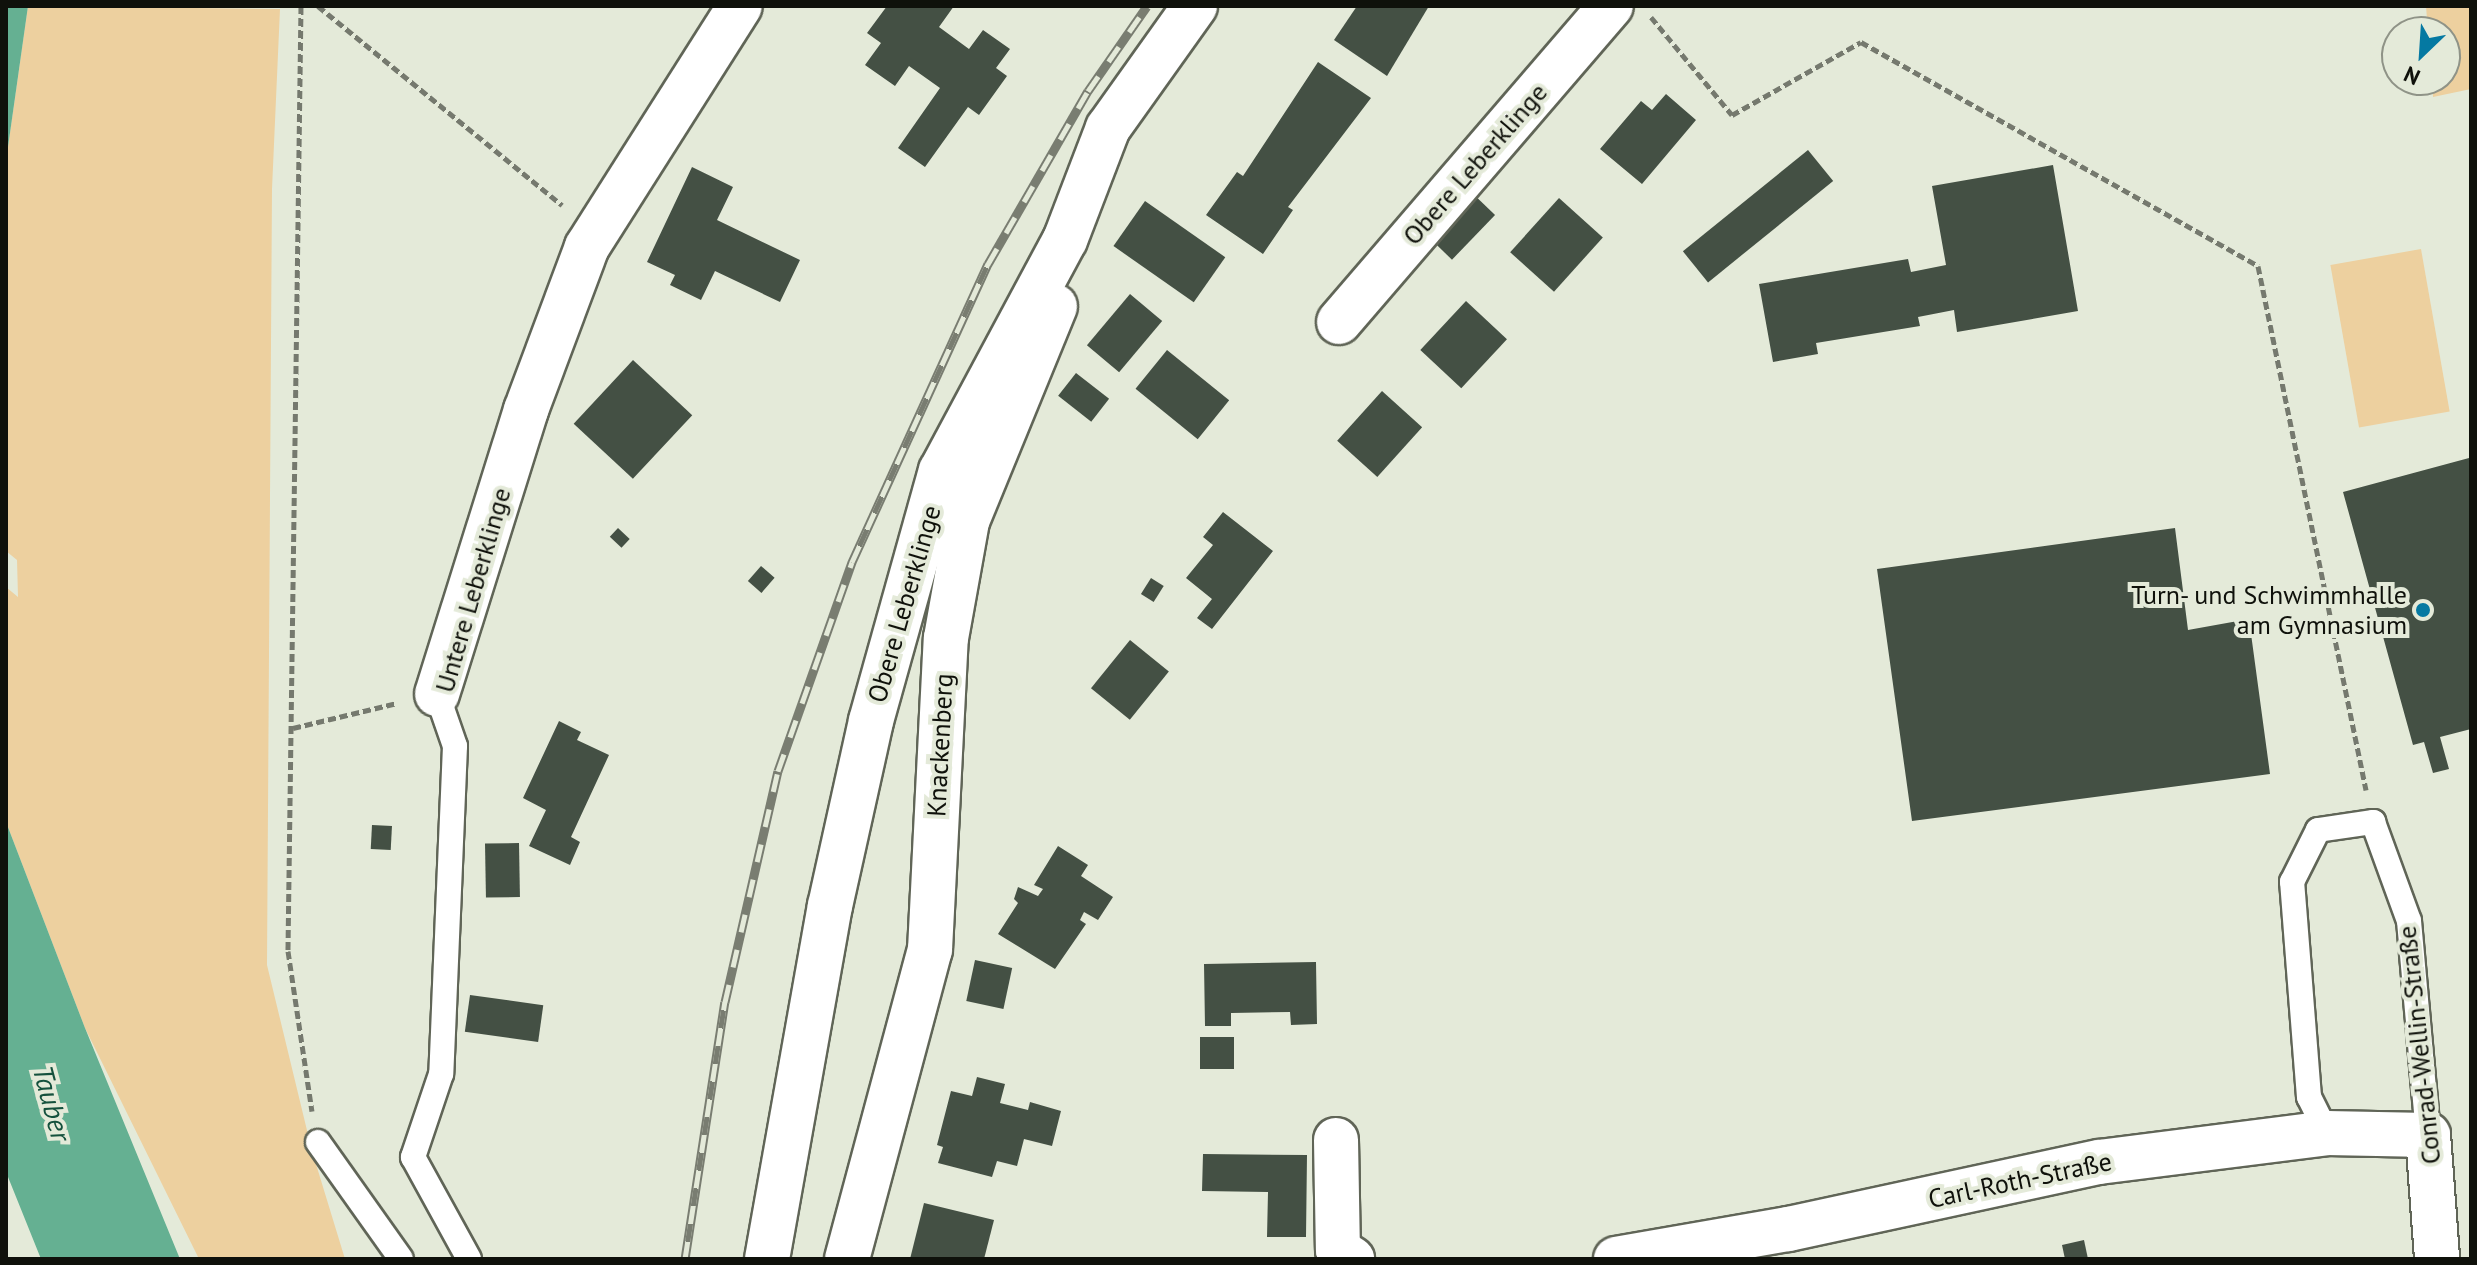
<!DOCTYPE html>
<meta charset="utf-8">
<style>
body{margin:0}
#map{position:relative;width:2477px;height:1265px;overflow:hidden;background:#e4ead9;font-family:"PT Sans",sans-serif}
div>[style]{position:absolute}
.green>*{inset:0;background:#edd09f;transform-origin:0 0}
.water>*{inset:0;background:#65b092}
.building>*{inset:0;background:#445044;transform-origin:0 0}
.path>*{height:5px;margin-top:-2.5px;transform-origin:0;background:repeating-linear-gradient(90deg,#75796e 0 8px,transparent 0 12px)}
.roads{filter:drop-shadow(2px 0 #606557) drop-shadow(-2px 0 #606557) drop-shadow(0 2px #606557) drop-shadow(0 -2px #606557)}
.service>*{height:24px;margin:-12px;padding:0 12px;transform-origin:12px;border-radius:12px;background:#fff}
.minor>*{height:44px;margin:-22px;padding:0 22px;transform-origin:22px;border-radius:22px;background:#fff}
.rail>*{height:9px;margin-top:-4.5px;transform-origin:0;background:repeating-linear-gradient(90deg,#e4ead9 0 18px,#797d71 0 36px);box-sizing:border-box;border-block:2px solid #797d71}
.dots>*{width:22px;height:22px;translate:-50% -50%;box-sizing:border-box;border:4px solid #e4ead9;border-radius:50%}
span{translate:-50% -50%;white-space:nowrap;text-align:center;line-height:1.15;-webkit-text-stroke:8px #e4ead9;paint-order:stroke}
.street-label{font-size:26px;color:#0f110b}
.poi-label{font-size:26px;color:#0f110b}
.right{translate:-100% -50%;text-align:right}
.water-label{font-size:28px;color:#14513d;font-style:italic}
.frame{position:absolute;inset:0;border:8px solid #0f110b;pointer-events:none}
.north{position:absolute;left:2381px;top:16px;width:80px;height:80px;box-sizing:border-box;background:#e4ead9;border:2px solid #8f9387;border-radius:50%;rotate:205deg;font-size:22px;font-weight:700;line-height:32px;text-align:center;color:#0f110b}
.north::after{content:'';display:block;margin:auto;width:28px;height:36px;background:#0579a2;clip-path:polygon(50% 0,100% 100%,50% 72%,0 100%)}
</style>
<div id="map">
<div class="green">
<div style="clip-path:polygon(28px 6px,280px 9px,272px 189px,267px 965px,312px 1151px,345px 1259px,199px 1259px,85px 1028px,6px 822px,6px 587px,18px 597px,17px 560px,6px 551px,6px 161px)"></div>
<div style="clip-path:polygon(2426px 6px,2471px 6px,2471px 89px,2433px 97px,2432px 80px,2445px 80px,2445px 32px,2428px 32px)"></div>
<div style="left:2421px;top:249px;width:165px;height:92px;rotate:80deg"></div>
</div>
<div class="water">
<div style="clip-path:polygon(6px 6px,28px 6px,6px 161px)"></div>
<div style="clip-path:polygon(6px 822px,85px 1028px,180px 1259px,41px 1259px,6px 1172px)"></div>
</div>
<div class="building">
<div style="clip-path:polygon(887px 6px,954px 6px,939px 27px,969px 49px,983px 30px,1010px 49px,996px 68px,1007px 76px,979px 115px,968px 107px,925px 167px,898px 148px,940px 88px,909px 66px,895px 86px,865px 65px,881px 43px,867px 33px)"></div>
<div style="clip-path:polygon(1357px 6px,1429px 6px,1387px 76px,1334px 40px)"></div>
<div style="clip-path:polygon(1318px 62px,1371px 98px,1288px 207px,1293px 210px,1263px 254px,1206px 215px,1237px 172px,1243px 176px)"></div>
<div style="clip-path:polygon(1666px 94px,1696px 120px,1642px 184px,1600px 149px,1641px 101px,1652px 110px)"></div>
<div style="left:1808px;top:150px;width:40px;height:161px;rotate:51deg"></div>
<div style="clip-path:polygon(2053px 165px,2078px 311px,1957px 332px,1954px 310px,1918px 317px,1920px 326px,1816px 343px,1818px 354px,1773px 362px,1759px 284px,1908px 259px,1911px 272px,1946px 265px,1932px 186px)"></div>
<div style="clip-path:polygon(692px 167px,733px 187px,717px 220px,800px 260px,780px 302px,715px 271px,701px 300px,670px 285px,675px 275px,647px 262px)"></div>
<div style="left:1467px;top:188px;width:39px;height:62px;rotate:44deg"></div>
<div style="left:1559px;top:198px;width:59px;height:73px;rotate:42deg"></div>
<div style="left:1145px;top:201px;width:98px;height:55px;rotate:35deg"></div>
<div style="left:1130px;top:294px;width:42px;height:67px;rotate:40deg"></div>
<div style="left:1466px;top:301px;width:56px;height:67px;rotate:43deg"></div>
<div style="left:1167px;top:350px;width:80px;height:50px;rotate:39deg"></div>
<div style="left:633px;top:360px;width:81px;height:87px;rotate:43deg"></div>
<div style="left:1076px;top:373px;width:42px;height:29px;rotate:38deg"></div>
<div style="left:1382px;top:391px;width:54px;height:67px;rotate:42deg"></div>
<div style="clip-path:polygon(2469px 458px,2471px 729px,2440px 737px,2449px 769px,2433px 773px,2424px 742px,2413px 745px,2343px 492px)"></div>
<div style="clip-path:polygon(1223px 512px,1273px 551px,1212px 629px,1197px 618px,1212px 599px,1186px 578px,1213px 545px,1203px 537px)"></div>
<div style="left:618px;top:528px;width:16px;height:12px;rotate:43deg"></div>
<div style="clip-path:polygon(2175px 528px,2188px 630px,2249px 619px,2270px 774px,1912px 821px,1877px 569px)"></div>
<div style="left:761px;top:566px;width:18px;height:20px;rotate:41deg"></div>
<div style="left:1151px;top:578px;width:15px;height:19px;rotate:32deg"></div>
<div style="left:1130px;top:640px;width:50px;height:62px;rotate:39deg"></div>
<div style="clip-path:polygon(559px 721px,581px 732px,577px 740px,609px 755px,571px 837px,580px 842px,570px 865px,529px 846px,546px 810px,523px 798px)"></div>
<div style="left:372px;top:825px;width:20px;height:24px;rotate:3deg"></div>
<div style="left:519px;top:843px;width:54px;height:34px;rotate:89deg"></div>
<div style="clip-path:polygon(1058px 846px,1088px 865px,1081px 876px,1113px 897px,1098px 920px,1084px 912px,1080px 920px,1086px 924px,1055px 969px,998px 934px,1018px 903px,1014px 899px,1018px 887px,1038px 896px,1043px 889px,1034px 885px)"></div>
<div style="left:975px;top:960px;width:38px;height:42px;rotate:12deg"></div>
<div style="clip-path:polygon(1316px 962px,1317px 1024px,1291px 1025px,1290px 1012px,1231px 1013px,1231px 1026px,1205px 1026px,1204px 964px)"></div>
<div style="left:470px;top:995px;width:74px;height:37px;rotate:8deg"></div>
<div style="left:1200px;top:1037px;width:34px;height:32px"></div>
<div style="clip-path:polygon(977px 1077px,1005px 1084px,1000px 1103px,1028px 1110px,1030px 1102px,1061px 1111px,1052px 1146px,1024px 1139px,1017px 1166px,997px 1161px,992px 1177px,938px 1163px,943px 1147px,937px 1145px,951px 1091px,972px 1096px)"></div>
<div style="clip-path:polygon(1203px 1154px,1307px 1155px,1306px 1237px,1267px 1237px,1268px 1192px,1202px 1191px)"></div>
<div style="clip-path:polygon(924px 1203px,994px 1220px,984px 1259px,910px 1259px)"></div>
<div style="clip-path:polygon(2084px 1240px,2088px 1259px,2065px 1259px,2062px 1245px)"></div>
</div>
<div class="path">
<div style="left:301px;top:6px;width:945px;rotate:90.79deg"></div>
<div style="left:288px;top:951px;width:162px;rotate:81.5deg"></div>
<div style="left:318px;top:6px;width:315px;rotate:39.2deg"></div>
<div style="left:1651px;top:17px;width:127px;rotate:50.4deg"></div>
<div style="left:1732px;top:115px;width:148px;rotate:-29.5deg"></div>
<div style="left:1861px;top:42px;width:456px;rotate:29.4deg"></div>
<div style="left:2258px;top:266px;width:535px;rotate:78.35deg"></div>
<div style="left:293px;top:728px;width:107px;rotate:-13.5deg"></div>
</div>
<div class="roads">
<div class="service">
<div style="left:437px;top:694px;width:55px;rotate:70.9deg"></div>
<div style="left:455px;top:746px;width:328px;rotate:92.4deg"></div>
<div style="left:441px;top:1074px;width:88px;rotate:108.6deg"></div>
<div style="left:413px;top:1157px;width:116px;rotate:61.2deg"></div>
<div style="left:2327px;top:1133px;width:40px;rotate:-116.6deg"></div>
<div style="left:2309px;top:1097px;width:216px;rotate:-94.5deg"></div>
<div style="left:2292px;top:882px;width:58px;rotate:-63.4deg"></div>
<div style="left:2318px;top:830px;width:56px;rotate:-8.3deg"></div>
<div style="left:2373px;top:822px;width:105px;rotate:70deg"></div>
<div style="left:2409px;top:921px;width:215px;rotate:84.9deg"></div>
<div style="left:318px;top:1142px;width:143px;rotate:54.6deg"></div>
</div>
<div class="minor">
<div style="left:1339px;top:322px;width:417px;rotate:-49.3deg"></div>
<div style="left:437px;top:694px;width:298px;rotate:-72.6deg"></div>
<div style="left:526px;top:410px;width:174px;rotate:-69.5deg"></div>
<div style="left:587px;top:247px;width:285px;rotate:-57.6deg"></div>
<div style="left:1336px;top:1140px;width:110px;rotate:89deg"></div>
<div style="left:1338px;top:1250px;width:17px;rotate:33deg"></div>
<div style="left:767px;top:1259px;width:359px;rotate:-79.9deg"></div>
<div style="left:830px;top:906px;width:189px;rotate:-77.5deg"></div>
<div style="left:871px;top:721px;width:260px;rotate:-74.4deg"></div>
<div style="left:941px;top:471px;width:262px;rotate:-61.8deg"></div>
<div style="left:1065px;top:240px;width:120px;rotate:-69deg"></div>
<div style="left:1108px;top:128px;width:150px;rotate:-54.5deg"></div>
<div style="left:847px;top:1259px;width:320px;rotate:-75deg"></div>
<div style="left:930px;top:950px;width:312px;rotate:-87.1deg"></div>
<div style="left:946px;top:638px;width:119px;rotate:-79.8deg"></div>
<div style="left:967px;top:521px;width:232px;rotate:-67.7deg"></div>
<div style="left:1616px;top:1259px;width:175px;rotate:-9.9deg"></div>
<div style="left:1788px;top:1229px;width:318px;rotate:-12.2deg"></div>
<div style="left:2099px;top:1162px;width:230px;rotate:-7.2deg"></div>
<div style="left:2327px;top:1133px;width:101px;rotate:1.1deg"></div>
<div style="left:2428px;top:1135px;width:124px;rotate:85.8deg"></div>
</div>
</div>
<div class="rail">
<div style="left:685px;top:1259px;width:260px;rotate:-81.2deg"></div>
<div style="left:725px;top:1002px;width:237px;rotate:-77.1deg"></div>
<div style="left:778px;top:771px;width:222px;rotate:-70.5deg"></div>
<div style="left:852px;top:562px;width:328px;rotate:-65.5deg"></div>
<div style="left:988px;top:264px;width:200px;rotate:-60deg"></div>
<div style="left:1088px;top:91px;width:103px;rotate:-55.2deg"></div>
</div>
<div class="dots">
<div style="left:2423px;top:610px;background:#0579a2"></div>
</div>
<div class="street-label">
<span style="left:1475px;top:164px;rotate:-49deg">Obere Leberklinge</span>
<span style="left:473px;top:590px;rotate:-74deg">Untere Leberklinge</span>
<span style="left:904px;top:604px;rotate:-74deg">Obere Leberklinge</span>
<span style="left:940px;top:745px;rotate:-87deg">Knackenberg</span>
<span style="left:2419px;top:1045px;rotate:-96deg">Conrad-Wellin-Straße</span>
<span style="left:2020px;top:1180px;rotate:-12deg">Carl-Roth-Straße</span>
</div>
<div class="poi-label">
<span class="right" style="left:2407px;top:610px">Turn- und Schwimmhalle<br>am Gymnasium</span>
</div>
<div class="water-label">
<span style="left:52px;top:1103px;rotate:75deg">Tauber</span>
</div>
<div class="frame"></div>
<div class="north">N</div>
</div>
